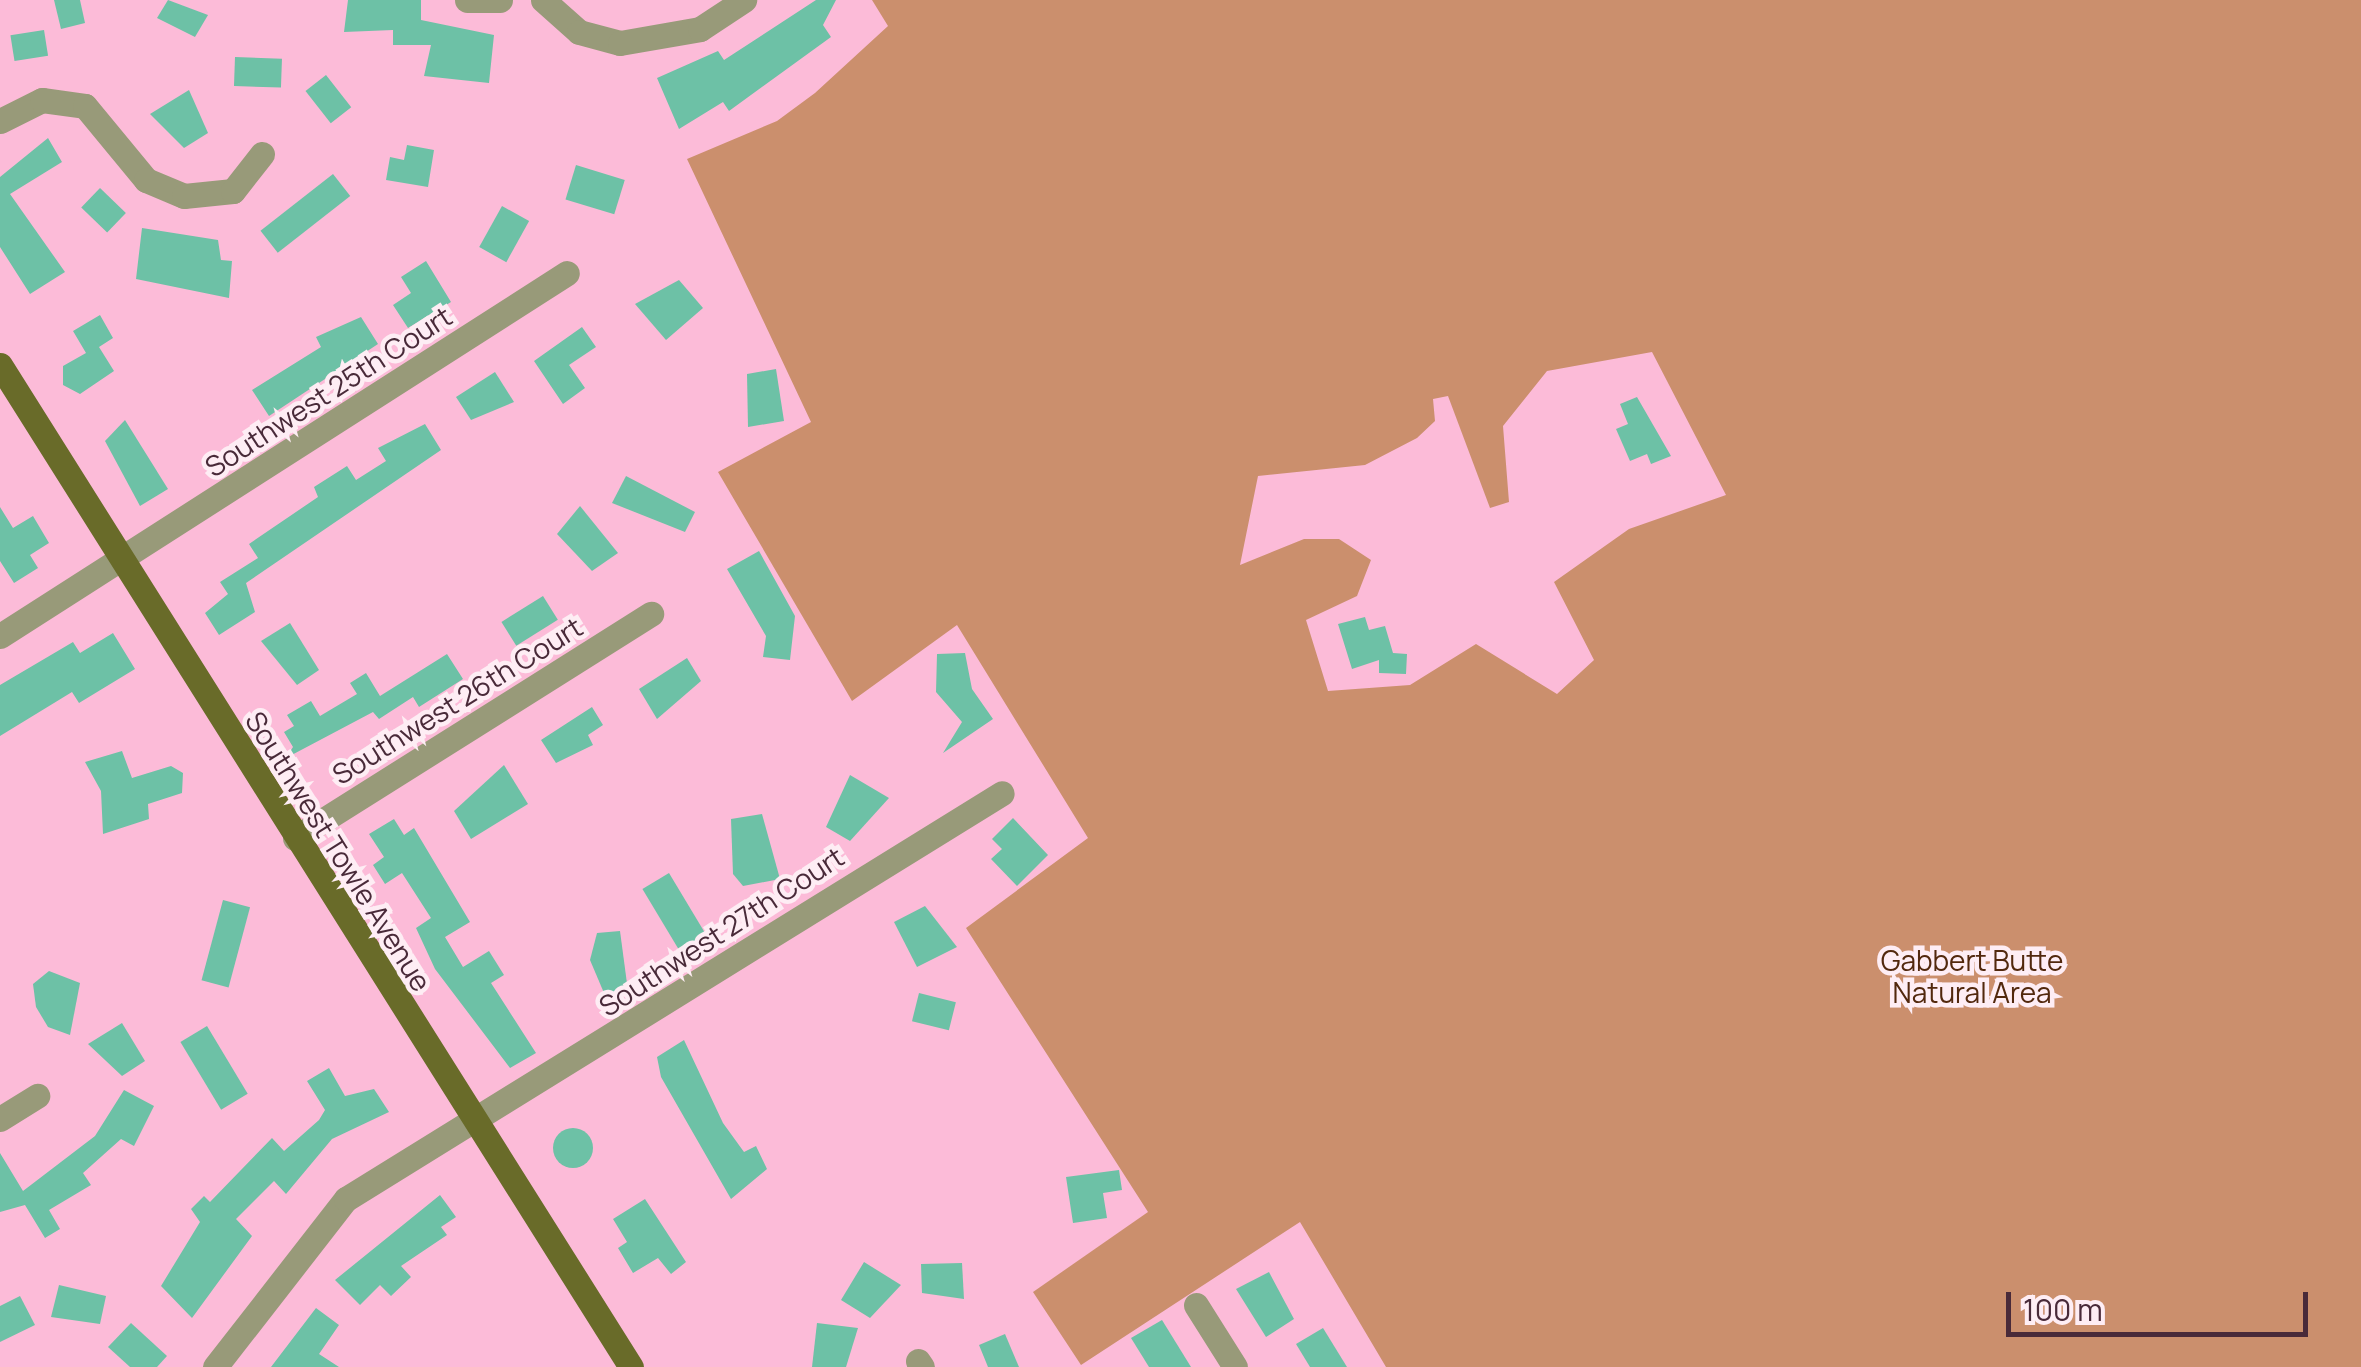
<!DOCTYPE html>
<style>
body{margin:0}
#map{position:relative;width:2361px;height:1367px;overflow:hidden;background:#fcbbd8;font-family:Manrope,sans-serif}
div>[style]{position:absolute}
.green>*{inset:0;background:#cb8f6d}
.building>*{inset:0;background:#6dc1a6;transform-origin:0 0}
.round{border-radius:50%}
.minor>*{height:25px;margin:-12.5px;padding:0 12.5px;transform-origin:12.5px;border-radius:12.5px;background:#989a79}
.major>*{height:25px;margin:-12.5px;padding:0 12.5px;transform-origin:12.5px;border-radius:12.5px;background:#696b29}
span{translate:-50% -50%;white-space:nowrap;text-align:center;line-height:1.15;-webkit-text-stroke:9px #feedf4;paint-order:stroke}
.street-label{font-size:28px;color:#492a39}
.park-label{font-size:28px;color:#52280d}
.scale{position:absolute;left:2006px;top:1292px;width:302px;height:45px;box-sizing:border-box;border:5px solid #492a39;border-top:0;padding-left:12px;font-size:30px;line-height:35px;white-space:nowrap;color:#492a39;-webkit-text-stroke:8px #feedf4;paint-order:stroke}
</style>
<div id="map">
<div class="green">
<div style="clip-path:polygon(evenodd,872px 0,2361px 0,2361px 1367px,1386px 1367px,1300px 1222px,1081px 1365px,1033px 1292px,1148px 1212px,966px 928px,1088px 838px,957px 625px,852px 701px,718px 472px,811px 422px,687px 159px,777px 121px,815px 93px,888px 26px,872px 0,1652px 352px,1726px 495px,1629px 529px,1554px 582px,1594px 660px,1557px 694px,1476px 644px,1410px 685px,1328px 691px,1306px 620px,1357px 596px,1371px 560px,1339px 539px,1304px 539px,1240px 565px,1258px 476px,1365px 465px,1417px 438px,1435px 421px,1433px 399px,1448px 396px,1490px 508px,1509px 502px,1503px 426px,1547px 371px,1652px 352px)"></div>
</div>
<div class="building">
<div style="clip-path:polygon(54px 0,80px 0,85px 23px,61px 29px)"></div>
<div style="clip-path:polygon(168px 0,208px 15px,195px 37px,157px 18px)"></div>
<div style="clip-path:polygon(348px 0,421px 0,421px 20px,494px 35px,489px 83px,424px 76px,431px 45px,393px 45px,393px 30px,344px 32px)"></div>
<div style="clip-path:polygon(816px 0,836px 0,823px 25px,831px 37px,729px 111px,723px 102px,679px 129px,657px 78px,718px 51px,724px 60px)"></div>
<div style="left:44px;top:30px;width:26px;height:34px;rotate:81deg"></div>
<div style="left:235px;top:57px;width:47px;height:29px;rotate:2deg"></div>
<div style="left:326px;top:75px;width:41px;height:26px;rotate:52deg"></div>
<div style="clip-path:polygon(189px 90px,208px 133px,184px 148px,150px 114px)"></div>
<div style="clip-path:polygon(48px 138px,62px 162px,10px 194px,65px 272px,30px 294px,0 247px,0 177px)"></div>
<div style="clip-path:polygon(407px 145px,434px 150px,428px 187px,386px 180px,390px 157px,404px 160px)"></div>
<div style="left:576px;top:165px;width:51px;height:36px;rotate:17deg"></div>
<div style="left:333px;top:174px;width:28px;height:92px;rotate:52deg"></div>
<div style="left:100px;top:188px;width:36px;height:27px;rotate:44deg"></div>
<div style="left:502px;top:206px;width:31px;height:47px;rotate:29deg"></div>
<div style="clip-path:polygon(142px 228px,218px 240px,221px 260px,232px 261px,229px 298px,136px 279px)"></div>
<div style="clip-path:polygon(426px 261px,451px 302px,408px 328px,393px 305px,411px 293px,401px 277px)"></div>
<div style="clip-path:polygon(679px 280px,703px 308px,666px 340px,635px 304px)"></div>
<div style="clip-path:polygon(100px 315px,113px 338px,99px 347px,114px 371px,80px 394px,63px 385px,63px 366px,86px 353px,73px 331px)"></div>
<div style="clip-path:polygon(361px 317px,378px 344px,269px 416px,252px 390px,321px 347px,316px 337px)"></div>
<div style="clip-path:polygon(582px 327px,596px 347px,569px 365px,585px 388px,563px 404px,534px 361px)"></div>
<div style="clip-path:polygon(776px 369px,784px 421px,748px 427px,747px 374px)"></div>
<div style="clip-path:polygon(495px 372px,514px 402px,471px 420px,456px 397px)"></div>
<div style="clip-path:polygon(1637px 397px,1671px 456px,1651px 464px,1647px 454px,1630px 461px,1616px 429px,1628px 424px,1620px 404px)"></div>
<div style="clip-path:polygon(125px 420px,168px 489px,140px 506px,105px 441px)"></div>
<div style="clip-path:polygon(425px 424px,441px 450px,246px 583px,255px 612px,219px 635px,205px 613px,228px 594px,220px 582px,258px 558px,249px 544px,318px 497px,314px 487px,347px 466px,356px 480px,386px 461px,378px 448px)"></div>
<div style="clip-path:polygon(626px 476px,695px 512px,685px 532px,612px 503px)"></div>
<div style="clip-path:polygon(580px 506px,618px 553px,592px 571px,557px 534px)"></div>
<div style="clip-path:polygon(0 507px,13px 528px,33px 516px,49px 543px,30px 555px,38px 568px,14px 583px,0 561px)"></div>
<div style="clip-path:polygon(759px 551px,795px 616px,790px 660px,763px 657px,766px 636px,727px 569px)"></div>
<div style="left:543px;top:596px;width:28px;height:49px;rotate:58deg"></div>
<div style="clip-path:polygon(1365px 617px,1369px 630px,1385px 626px,1393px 653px,1407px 654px,1406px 674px,1379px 673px,1379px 660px,1352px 669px,1338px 624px)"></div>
<div style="clip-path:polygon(290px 623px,319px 670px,297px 685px,261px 641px)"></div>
<div style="clip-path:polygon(113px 633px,135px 669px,79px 703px,72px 692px,0 736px,0 685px,73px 642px,80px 653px)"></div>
<div style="clip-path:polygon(965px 653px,972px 689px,993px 719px,943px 753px,962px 722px,936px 692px,937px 654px)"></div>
<div style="clip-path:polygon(447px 654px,463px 679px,419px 707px,413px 697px,379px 719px,373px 712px,286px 758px,293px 747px,284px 732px,294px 726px,287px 715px,311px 701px,320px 716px,357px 694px,350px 683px,366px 673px,380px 696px)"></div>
<div style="clip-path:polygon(687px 658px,701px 681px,657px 719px,639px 689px)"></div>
<div style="clip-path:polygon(592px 707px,603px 725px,588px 735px,593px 745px,556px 763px,541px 740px)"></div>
<div style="clip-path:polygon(122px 751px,132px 778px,171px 766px,183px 773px,182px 793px,148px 804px,149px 819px,103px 834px,101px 791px,85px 762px)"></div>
<div style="clip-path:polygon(504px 765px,528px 804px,471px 839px,454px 811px)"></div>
<div style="clip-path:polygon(850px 775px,889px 798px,850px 841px,826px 827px)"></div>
<div style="clip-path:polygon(762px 814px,780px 879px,743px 886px,733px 874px,731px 819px)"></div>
<div style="clip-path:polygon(1013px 818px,1048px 855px,1017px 886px,991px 859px,1002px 849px,992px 839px)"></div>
<div style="clip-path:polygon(394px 819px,404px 835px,414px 828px,470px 922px,445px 937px,463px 967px,489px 951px,504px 975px,491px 983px,536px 1053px,510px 1068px,435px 969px,416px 928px,431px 918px,402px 873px,385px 884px,373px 865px,384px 857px,369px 834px)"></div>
<div style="left:669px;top:873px;width:72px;height:31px;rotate:59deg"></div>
<div style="left:223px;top:900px;width:28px;height:83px;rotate:15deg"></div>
<div style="clip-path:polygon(925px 906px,957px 947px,917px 967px,894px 922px)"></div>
<div style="clip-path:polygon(620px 931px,628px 991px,604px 993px,590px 960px,597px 933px)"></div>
<div style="clip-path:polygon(49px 971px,80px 983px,70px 1035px,48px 1027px,36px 1007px,33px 984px)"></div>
<div style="left:919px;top:993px;width:38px;height:29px;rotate:14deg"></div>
<div style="clip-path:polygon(122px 1023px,145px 1061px,122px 1076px,88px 1044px)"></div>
<div style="left:207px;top:1026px;width:79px;height:31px;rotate:59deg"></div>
<div style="clip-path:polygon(684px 1040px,723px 1123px,744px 1152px,756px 1146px,767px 1169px,731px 1199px,661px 1077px,657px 1057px)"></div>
<div style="clip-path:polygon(329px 1068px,345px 1096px,374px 1089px,389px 1112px,332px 1139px,286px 1194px,274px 1181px,236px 1219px,252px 1236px,192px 1318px,161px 1286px,200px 1222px,191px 1209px,204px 1196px,210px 1202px,272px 1138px,284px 1151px,319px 1120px,325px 1110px,307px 1081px)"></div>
<div style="clip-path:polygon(124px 1090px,154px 1106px,134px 1146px,121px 1139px,83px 1173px,91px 1185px,49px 1210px,60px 1229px,45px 1238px,25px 1205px,0 1212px,0 1153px,23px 1191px,95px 1136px)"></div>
<div class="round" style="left:553px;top:1128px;width:40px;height:40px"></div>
<div style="clip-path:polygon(1119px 1170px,1122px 1190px,1103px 1193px,1107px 1218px,1073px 1223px,1066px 1177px)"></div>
<div style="clip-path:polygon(440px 1195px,456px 1217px,441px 1227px,447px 1235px,401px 1266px,411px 1277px,391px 1296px,380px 1285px,360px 1305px,335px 1280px)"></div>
<div style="clip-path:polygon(645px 1199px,686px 1262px,671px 1274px,658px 1258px,633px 1273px,618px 1248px,627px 1242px,613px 1219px)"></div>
<div style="clip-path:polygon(864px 1262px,901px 1285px,870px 1318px,841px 1300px)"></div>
<div style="clip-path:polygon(962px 1263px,964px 1299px,922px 1293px,921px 1264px)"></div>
<div style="clip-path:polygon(1269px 1272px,1294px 1319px,1266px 1337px,1236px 1289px)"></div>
<div style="clip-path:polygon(59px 1285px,106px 1296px,100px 1324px,51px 1317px)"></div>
<div style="clip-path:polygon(20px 1296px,35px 1325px,0 1342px,0 1306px)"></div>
<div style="clip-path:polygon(316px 1308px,339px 1325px,319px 1354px,339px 1367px,271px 1367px)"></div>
<div style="clip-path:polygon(1162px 1320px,1191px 1367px,1149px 1367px,1131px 1338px)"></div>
<div style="clip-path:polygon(131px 1323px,167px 1356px,157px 1367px,130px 1367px,108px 1347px)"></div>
<div style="clip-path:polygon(817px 1323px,858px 1328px,846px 1367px,812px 1367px)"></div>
<div style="clip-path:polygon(1323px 1328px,1347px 1367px,1310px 1367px,1296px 1344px)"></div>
<div style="clip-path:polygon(1005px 1334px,1019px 1367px,988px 1367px,979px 1345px)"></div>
</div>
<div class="minor">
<div style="left:467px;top:0;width:33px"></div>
<div style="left:543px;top:0;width:48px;rotate:41.6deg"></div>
<div style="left:579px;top:32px;width:42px;rotate:15deg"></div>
<div style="left:620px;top:43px;width:81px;rotate:-9.9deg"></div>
<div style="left:700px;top:29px;width:53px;rotate:-33.4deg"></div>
<div style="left:0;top:121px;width:47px;rotate:-26.6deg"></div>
<div style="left:42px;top:100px;width:43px;rotate:7.9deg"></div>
<div style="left:85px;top:106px;width:96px;rotate:50.5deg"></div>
<div style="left:146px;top:180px;width:41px;rotate:22.8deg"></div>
<div style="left:184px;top:196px;width:49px;rotate:-5.8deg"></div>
<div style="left:233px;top:191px;width:47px;rotate:-51.9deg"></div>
<div style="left:0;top:636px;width:673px;rotate:-32.63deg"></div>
<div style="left:295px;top:838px;width:421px;rotate:-32.2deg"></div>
<div style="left:0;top:1119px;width:44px;rotate:-31.9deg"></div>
<div style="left:1196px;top:1305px;width:73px;rotate:57.8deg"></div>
<div style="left:918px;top:1361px;width:7px;rotate:56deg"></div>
<div style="left:215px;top:1367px;width:213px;rotate:-52.1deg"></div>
<div style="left:346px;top:1199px;width:771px;rotate:-31.75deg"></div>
</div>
<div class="major">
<div style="left:0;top:365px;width:1184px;rotate:57.8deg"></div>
</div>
<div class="street-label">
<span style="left:328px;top:391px;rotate:-33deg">Southwest 25th Court</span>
<span style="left:457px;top:700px;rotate:-32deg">Southwest 26th Court</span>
<span style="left:339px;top:851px;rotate:58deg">Southwest Towle Avenue</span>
<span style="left:721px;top:931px;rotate:-33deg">Southwest 27th Court</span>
</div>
<div class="park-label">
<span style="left:1972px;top:976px">Gabbert Butte<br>Natural Area</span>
</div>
<div class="scale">100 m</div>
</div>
